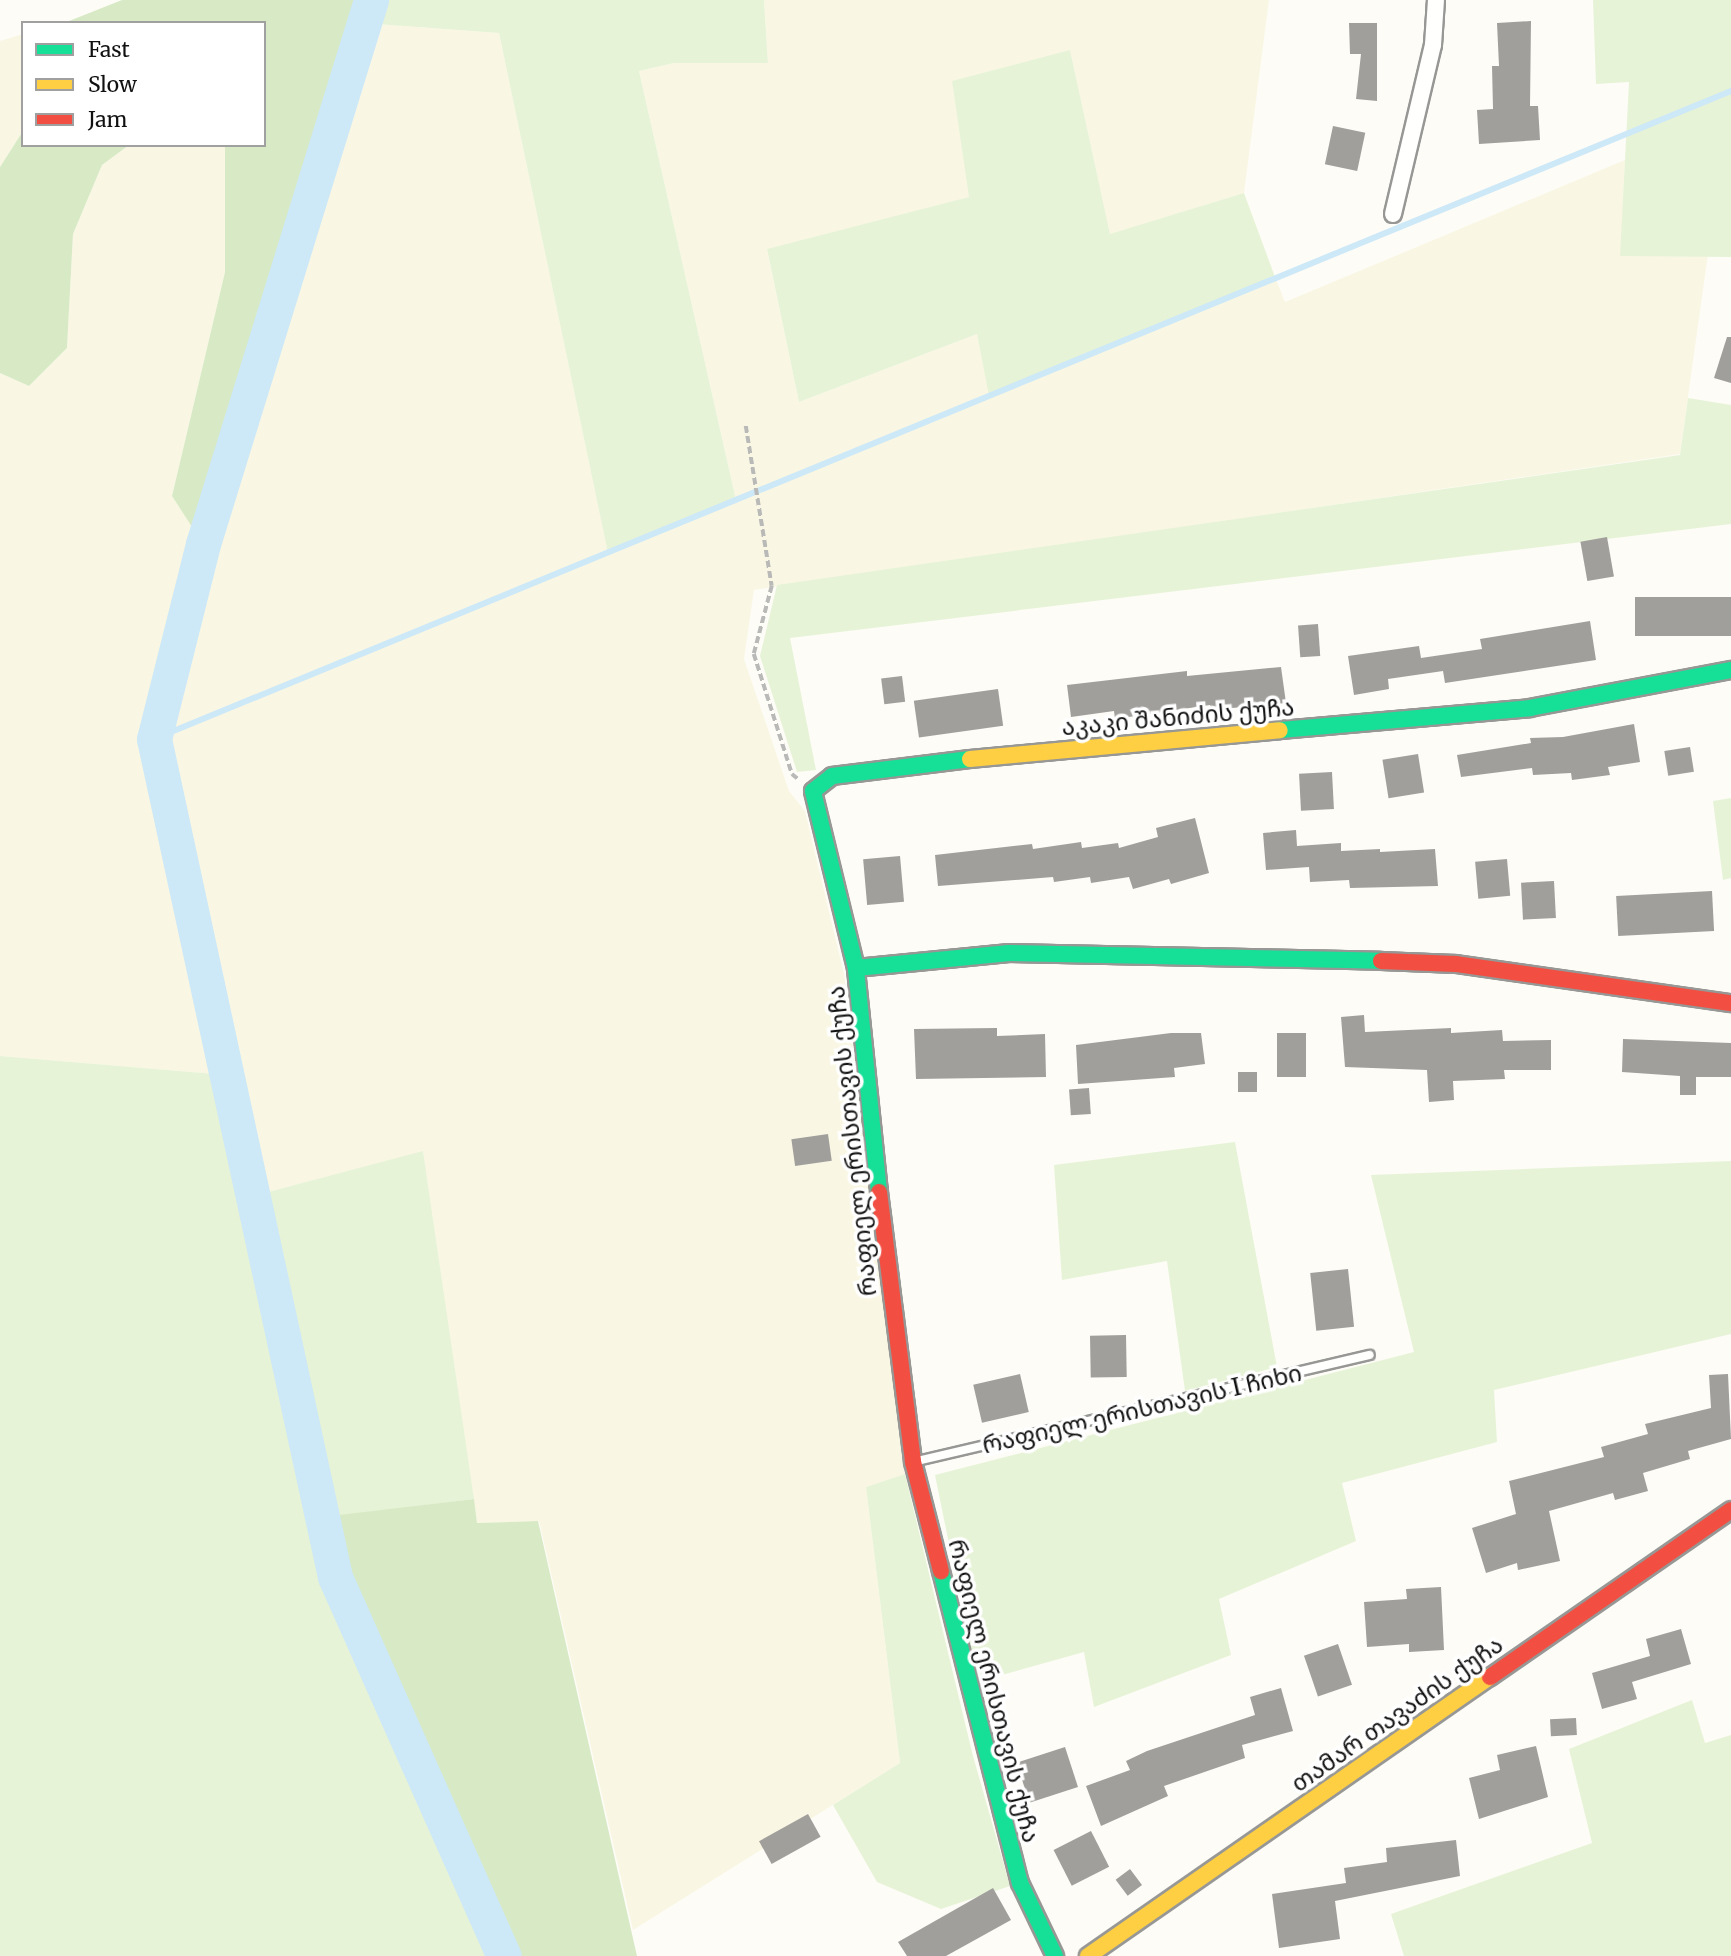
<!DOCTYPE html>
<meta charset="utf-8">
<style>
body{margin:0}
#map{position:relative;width:1731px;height:1956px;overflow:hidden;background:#fdfcf7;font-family:Merriweather,"Noto Sans Georgian",serif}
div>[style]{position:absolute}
.farmland>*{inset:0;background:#f9f7e4}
.green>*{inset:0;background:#e7f3d7}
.forest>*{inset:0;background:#d8eac5}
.stream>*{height:6px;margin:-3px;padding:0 3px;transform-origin:3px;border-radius:3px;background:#cde8f7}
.river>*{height:35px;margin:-17.5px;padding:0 17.5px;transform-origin:17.5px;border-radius:17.5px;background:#cde8f7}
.building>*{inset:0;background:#a19f9c;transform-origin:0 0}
.path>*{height:3.5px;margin-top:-1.75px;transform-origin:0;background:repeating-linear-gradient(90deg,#b9b9b8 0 7px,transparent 0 10.5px)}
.roads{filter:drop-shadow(2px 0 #979795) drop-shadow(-2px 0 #979795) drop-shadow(0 2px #979795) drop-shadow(0 -2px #979795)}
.lane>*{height:8px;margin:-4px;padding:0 4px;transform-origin:4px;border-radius:4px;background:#fffffe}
.street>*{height:16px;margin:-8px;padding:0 8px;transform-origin:8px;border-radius:8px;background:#fffffe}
.fast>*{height:16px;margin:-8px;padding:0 8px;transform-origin:8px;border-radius:8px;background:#16e098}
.slow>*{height:16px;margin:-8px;padding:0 8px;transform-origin:8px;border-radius:8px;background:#ffcf43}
.jam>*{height:16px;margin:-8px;padding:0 8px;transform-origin:8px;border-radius:8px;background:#f24e42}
span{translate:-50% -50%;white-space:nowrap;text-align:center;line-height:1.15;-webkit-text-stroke:7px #fff;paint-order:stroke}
.street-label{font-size:24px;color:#111}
.legend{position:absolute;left:21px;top:21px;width:245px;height:126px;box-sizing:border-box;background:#fff;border:2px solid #a0a0a0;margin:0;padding:9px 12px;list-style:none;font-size:21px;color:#111}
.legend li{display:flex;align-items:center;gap:14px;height:35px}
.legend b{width:35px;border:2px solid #a0a0a0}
</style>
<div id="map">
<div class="farmland">
<div style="clip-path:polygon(764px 0,1269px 0,1244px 193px,1110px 235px,1070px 50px,970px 197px,767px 250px,799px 402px,977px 334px,990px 396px,1275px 277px,1285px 302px,1625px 160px,1621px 256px,1708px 254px,1680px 454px,754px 590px,744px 659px,789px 791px,805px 811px,844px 974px,905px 1474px,866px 1487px,900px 1763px,633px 1930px,539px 1521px,477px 1523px,423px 1152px,253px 1196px,227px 1075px,0 1056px,0 373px,29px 386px,67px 348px,73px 234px,102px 165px,129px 145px,225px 145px,225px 272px,172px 496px,203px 543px,363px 23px,499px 33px,608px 552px,736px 500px,639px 71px,674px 63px,768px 63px)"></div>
<div style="clip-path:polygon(23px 34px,23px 131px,0 167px,0 41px)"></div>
</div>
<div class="green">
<div style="clip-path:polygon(371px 0,764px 0,768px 63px,674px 63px,639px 71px,736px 500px,608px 553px,499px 33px,363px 23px)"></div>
<div style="clip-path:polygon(1593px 0,1731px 0,1731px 257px,1620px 256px,1629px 82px,1596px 84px)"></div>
<div style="clip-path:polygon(1070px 50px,1110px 234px,1244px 193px,1275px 277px,989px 396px,977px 334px,799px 402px,767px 249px,969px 197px,952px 81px)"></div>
<div style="clip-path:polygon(1688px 398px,1731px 405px,1731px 524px,790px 638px,816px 770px,797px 772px,760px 656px,777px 585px,1680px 455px)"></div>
<div style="clip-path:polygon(1731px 798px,1731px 878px,1723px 880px,1713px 801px)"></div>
<div style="clip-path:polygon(0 1056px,227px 1075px,253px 1196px,423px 1151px,474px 1499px,322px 1518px,335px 1577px,504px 1956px,0 1956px)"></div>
<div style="clip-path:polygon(1235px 1142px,1277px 1367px,1185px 1391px,1167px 1261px,1062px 1280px,1054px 1165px)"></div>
<div style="clip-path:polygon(1731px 1161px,1731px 1334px,1494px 1390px,1497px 1442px,1342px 1483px,1356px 1541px,1219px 1599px,1231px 1655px,1094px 1707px,1084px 1652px,977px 1682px,935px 1475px,1414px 1352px,1371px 1175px)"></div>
<div style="clip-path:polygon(905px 1474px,973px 1756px,1010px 1886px,941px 1909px,877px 1882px,833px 1805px,900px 1763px,866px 1487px)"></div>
<div style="clip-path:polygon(1692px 1700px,1705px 1743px,1731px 1735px,1731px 1956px,1404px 1956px,1391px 1914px,1592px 1843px,1569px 1749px)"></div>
</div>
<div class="forest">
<div style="clip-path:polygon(122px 0,371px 0,203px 544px,172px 496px,225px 272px,225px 145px,264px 145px,264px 23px,64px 23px)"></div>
<div style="clip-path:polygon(23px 131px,23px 145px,129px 145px,102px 165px,73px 234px,67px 348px,29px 386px,0 373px,0 167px)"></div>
<div style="clip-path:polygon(474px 1499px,477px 1523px,538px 1521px,637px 1956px,504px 1956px,335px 1577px,322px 1517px)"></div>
</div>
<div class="stream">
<div style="left:154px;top:739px;width:1705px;rotate:-22.34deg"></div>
</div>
<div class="river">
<div style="left:371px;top:0;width:569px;rotate:107.16deg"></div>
<div style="left:203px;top:544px;width:201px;rotate:104.1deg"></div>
<div style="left:154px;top:739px;width:857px;rotate:77.81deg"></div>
<div style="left:335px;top:1577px;width:415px;rotate:66deg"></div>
</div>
<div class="building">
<div style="clip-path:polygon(1531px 21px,1530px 106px,1538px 106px,1540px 140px,1479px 144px,1477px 110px,1493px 109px,1492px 66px,1499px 66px,1497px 23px)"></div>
<div style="clip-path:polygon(1349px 23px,1377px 23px,1377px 101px,1356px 99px,1361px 54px,1350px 54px)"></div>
<div style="left:1333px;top:126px;width:33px;height:39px;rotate:12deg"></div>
<div style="clip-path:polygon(1727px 337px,1731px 337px,1731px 383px,1714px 378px)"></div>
<div style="left:1607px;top:537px;width:40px;height:27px;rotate:80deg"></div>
<div style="left:1731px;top:597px;width:39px;height:96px;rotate:90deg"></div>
<div style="clip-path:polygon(1590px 621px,1596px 660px,1445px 683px,1443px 671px,1388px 679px,1389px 689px,1354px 695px,1348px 656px,1419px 646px,1421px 658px,1482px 649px,1480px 639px)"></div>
<div style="left:1318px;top:624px;width:32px;height:20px;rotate:86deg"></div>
<div style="clip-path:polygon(1281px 667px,1286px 703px,1211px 710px,1210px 705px,1115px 719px,1114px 711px,1071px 717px,1067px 685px,1187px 671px,1187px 676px)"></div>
<div style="left:902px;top:676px;width:26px;height:21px;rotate:83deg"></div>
<div style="left:998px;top:689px;width:37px;height:85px;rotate:82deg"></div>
<div style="clip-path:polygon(1634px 724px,1640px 762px,1608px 767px,1610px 775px,1572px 780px,1571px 773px,1533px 775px,1532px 768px,1461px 777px,1457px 755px,1531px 743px,1530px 738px,1563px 737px)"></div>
<div style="left:1690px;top:747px;width:25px;height:26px;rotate:81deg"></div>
<div style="left:1418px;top:754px;width:39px;height:36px;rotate:81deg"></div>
<div style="left:1332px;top:772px;width:37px;height:33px;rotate:87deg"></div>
<div style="clip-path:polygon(1195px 818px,1209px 873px,1171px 884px,1169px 879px,1133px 889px,1129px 877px,1091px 883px,1090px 877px,1054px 882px,1053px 877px,938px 886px,935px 855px,1032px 844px,1033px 849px,1081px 842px,1082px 848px,1118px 843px,1119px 848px,1158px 837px,1156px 828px)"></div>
<div style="clip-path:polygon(1296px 830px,1297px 846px,1341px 843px,1341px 851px,1380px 849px,1380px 852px,1435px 849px,1438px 886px,1350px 888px,1349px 880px,1310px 882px,1309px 867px,1266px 870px,1263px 833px)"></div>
<div style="left:900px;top:856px;width:46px;height:37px;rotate:85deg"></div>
<div style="left:1507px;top:859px;width:37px;height:32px;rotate:85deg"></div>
<div style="left:1554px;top:881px;width:37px;height:33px;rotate:87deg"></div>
<div style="left:1712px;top:891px;width:40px;height:96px;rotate:87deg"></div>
<div style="clip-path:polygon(1364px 1015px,1365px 1032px,1451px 1028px,1451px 1033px,1502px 1030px,1503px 1041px,1551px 1040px,1551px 1070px,1504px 1070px,1505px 1079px,1453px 1081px,1454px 1100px,1429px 1102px,1427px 1070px,1345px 1067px,1341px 1017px)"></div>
<div style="clip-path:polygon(997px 1028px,997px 1036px,1045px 1034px,1046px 1077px,916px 1079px,914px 1029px)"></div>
<div style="clip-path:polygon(1171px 1033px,1201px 1033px,1205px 1064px,1174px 1068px,1175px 1077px,1078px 1084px,1076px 1045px)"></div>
<div style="left:1277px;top:1033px;width:29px;height:44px"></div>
<div style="clip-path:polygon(1623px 1039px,1731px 1043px,1731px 1077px,1696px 1077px,1696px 1095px,1680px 1095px,1680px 1076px,1622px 1072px)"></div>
<div style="left:1238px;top:1072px;width:19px;height:20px"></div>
<div style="left:1089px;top:1088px;width:26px;height:20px;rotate:86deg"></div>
<div style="left:828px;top:1134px;width:27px;height:37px;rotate:82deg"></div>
<div style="left:1348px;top:1269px;width:58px;height:38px;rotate:84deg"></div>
<div style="left:1126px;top:1335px;width:42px;height:36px;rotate:89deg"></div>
<div style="left:1020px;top:1374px;width:39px;height:48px;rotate:77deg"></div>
<div style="clip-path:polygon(1728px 1374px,1731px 1439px,1688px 1451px,1690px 1459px,1643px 1473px,1648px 1491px,1615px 1500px,1613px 1493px,1549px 1511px,1560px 1561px,1518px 1570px,1517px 1563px,1486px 1573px,1472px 1528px,1516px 1514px,1509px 1481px,1604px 1457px,1601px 1447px,1648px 1434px,1645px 1424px,1711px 1408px,1709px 1375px)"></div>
<div style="clip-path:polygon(1441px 1587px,1444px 1650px,1409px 1652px,1409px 1644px,1367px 1647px,1364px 1602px,1407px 1599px,1406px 1589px)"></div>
<div style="clip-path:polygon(1681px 1629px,1691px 1664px,1632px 1682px,1637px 1699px,1602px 1709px,1592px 1673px,1650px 1656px,1646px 1639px)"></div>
<div style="left:1338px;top:1644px;width:43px;height:36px;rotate:71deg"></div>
<div style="clip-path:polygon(1281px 1688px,1293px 1731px,1242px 1745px,1245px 1758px,1164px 1786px,1168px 1796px,1101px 1826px,1086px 1786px,1130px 1770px,1126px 1761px,1147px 1751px,1255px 1715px,1250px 1697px)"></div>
<div style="left:1576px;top:1718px;width:17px;height:26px;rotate:87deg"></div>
<div style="clip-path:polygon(1536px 1746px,1548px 1797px,1479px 1819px,1469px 1778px,1500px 1770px,1497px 1755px)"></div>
<div style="left:1065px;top:1747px;width:42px;height:51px;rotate:72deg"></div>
<div style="left:808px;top:1814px;width:26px;height:56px;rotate:61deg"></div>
<div style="left:1091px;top:1831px;width:40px;height:42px;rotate:63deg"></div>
<div style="clip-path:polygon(1456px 1840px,1460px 1876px,1335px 1901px,1340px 1939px,1279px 1948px,1272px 1894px,1346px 1883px,1344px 1868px,1387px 1862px,1386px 1848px)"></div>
<div style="left:1130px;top:1869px;width:20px;height:18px;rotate:53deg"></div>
<div style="clip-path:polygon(993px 1888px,1011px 1920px,946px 1956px,907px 1956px,898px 1942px)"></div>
</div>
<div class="path">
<div style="left:746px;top:426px;width:162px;rotate:80.8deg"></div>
<div style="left:772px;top:586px;width:70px;rotate:104.8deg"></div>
<div style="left:754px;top:654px;width:126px;rotate:72.4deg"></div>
<div style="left:792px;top:774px;width:8px;rotate:40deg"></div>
</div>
<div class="roads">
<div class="lane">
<div style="left:913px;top:1462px;width:469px;rotate:-13.2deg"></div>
</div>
<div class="street">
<div style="left:1393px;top:214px;width:174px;rotate:-76.7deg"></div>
<div style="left:1433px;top:45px;width:45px;rotate:-86.2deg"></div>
</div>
<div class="fast">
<div style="left:1280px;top:730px;width:251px;rotate:-5deg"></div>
<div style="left:1530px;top:708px;width:205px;rotate:-10.7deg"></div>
<div style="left:856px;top:968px;width:154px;rotate:-5.6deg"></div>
<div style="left:1009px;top:953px;width:372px;rotate:1.2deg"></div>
<div style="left:879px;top:1192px;width:225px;rotate:-95.9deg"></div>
<div style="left:856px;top:968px;width:182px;rotate:-103.7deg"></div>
<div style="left:813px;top:791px;width:24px;rotate:-38deg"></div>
<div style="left:832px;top:776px;width:139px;rotate:-7deg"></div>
<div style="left:941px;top:1571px;width:322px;rotate:75.8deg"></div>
<div style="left:1020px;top:1883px;width:81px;rotate:64.4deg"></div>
</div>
<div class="slow">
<div style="left:970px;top:759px;width:311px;rotate:-5.3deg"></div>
<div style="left:1088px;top:1956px;width:489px;rotate:-34.8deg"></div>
</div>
<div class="jam">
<div style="left:1381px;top:961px;width:75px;rotate:2.3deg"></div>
<div style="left:1456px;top:964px;width:278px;rotate:8.1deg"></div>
<div style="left:879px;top:1192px;width:272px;rotate:82.8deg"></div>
<div style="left:913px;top:1462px;width:113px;rotate:75.6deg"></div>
<div style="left:1490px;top:1677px;width:293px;rotate:-34.7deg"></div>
</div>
</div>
<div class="street-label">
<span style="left:1178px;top:717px;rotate:-5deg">აკაკი შანიძის ქუჩა</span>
<span style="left:852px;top:1141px;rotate:-96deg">რაფიელ ერისთავის ქუჩა</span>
<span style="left:1142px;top:1409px;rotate:-13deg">რაფიელ ერისთავის I ჩიხი</span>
<span style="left:994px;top:1691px;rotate:76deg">რაფიელ ერისთავის ქუჩა</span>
<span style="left:1397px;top:1714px;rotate:-35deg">თამარ თავაძის ქუჩა</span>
</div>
<ul class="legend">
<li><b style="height:9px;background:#16e098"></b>Fast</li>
<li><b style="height:9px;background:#ffcf43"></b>Slow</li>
<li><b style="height:9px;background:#f24e42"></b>Jam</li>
</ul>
</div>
